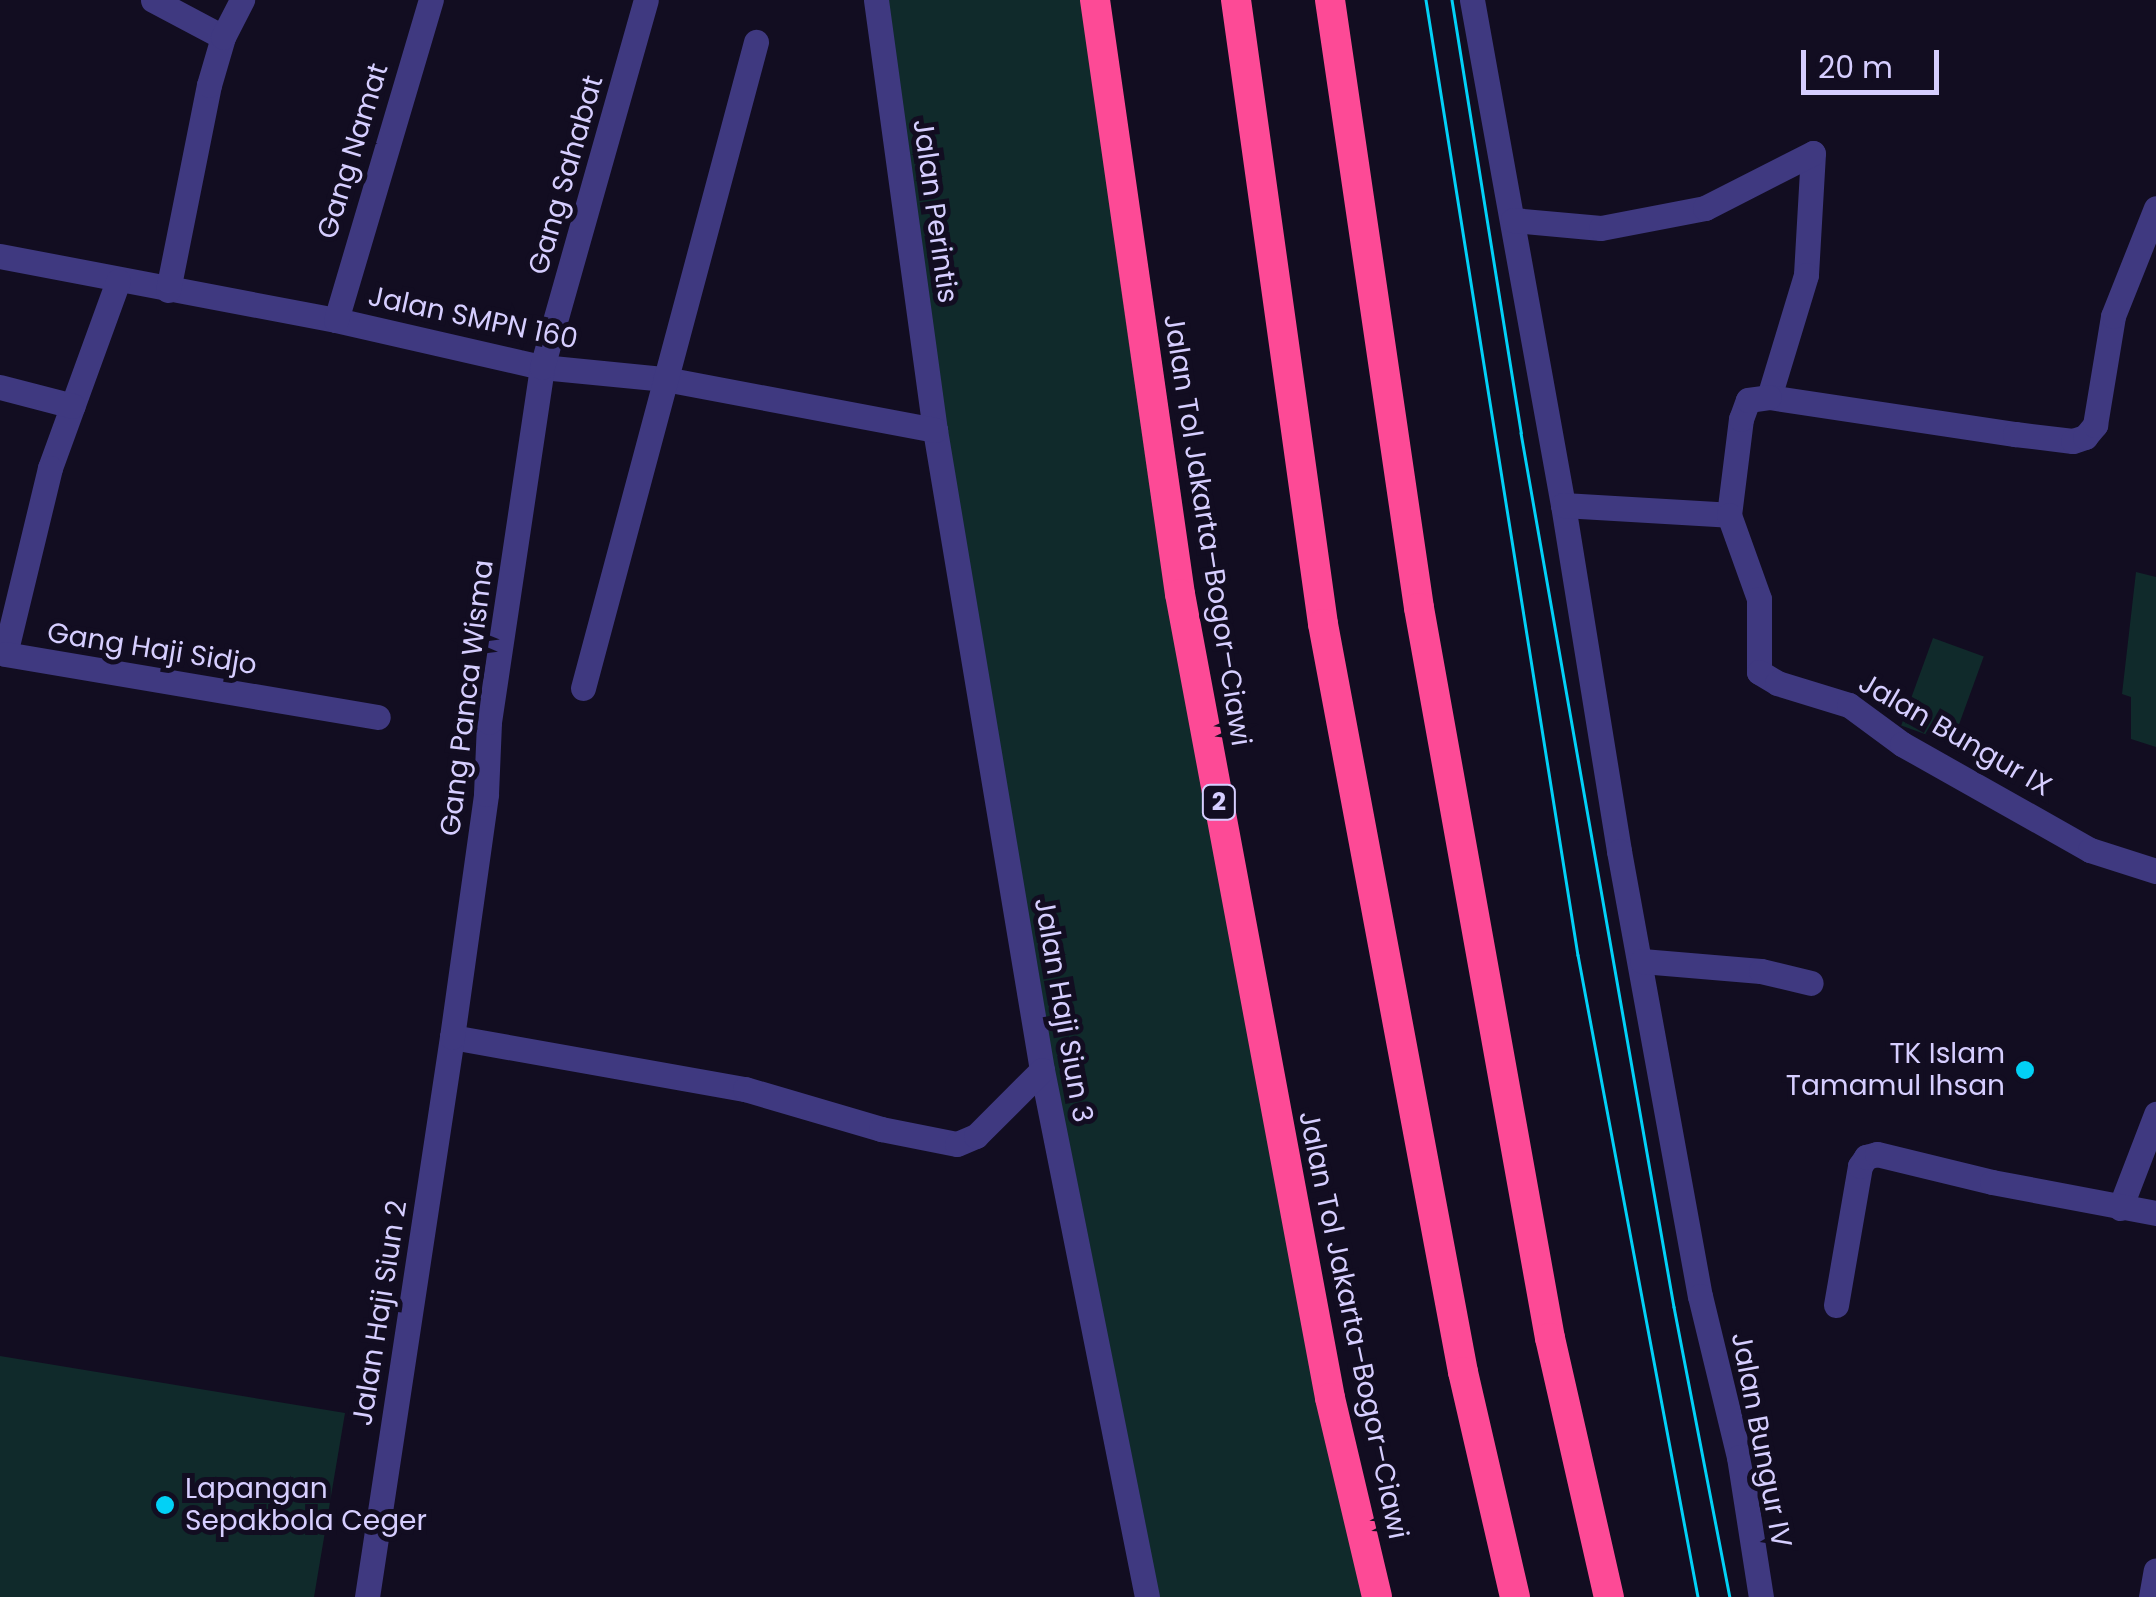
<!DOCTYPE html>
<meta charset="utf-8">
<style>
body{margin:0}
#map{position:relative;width:2156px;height:1597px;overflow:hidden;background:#120d21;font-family:Poppins,sans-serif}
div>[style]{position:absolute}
.green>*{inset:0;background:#102a2b;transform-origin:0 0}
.street>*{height:25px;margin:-12.5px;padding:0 12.5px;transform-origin:12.5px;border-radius:12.5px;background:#3f3980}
.highway>*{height:30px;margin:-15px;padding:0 15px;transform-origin:15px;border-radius:15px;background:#fd4a96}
.tram>*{height:2.5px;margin:-1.25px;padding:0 1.25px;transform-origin:1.25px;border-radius:1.25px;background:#02d1f6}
.dots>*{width:28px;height:28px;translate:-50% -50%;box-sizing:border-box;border:5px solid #120d21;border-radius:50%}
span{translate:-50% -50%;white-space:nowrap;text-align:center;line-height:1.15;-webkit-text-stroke:10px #120d21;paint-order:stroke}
.shield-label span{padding:2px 8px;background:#120d21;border:2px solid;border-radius:8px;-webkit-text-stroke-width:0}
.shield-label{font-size:25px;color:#d6ceff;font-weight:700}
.street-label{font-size:28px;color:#d6ceff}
.poi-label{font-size:28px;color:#d6ceff}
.right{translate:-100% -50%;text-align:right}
.left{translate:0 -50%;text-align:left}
.scale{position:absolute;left:1801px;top:50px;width:138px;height:45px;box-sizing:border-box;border:5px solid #d6ceff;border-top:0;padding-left:12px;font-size:30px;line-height:35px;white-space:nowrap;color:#d6ceff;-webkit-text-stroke:8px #120d21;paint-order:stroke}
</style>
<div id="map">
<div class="green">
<div style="clip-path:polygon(876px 0,1107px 0,1180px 594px,1377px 1597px,1157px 1597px,1069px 1208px)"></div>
<div style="clip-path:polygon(2136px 572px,2156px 577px,2156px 747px,2131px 739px,2131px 697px,2122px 694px)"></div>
<div style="left:1933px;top:638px;width:54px;height:93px;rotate:20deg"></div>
<div style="clip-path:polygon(0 1356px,345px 1413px,314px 1597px,0 1597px)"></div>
</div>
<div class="street">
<div style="left:153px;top:0;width:79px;rotate:27.9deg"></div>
<div style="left:876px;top:0;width:434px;rotate:82.2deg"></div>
<div style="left:935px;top:430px;width:649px;rotate:80.51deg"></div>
<div style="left:1042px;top:1070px;width:537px;rotate:78.73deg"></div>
<div style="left:1472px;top:0;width:513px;rotate:79.79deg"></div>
<div style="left:1563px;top:505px;width:351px;rotate:80.8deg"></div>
<div style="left:1619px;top:851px;width:452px;rotate:79.7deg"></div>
<div style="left:1700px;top:1296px;width:166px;rotate:76.4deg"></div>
<div style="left:1739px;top:1457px;width:142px;rotate:81.1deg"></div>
<div style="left:1813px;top:153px;width:122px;rotate:93.3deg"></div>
<div style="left:1806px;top:275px;width:127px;rotate:106.9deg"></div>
<div style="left:1769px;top:397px;width:249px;rotate:8.6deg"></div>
<div style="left:2015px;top:434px;width:58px;rotate:6.9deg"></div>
<div style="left:2073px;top:441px;width:13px;rotate:-18deg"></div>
<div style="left:2085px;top:437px;width:16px;rotate:-50deg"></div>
<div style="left:2095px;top:425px;width:110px;rotate:-80.6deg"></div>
<div style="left:2113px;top:316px;width:116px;rotate:-68.3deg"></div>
<div style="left:1513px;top:220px;width:88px;rotate:5.2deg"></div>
<div style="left:1601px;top:228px;width:106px;rotate:-10.9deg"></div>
<div style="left:1705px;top:208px;width:121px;rotate:-27deg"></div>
<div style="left:0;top:256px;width:342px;rotate:10.8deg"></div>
<div style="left:336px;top:320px;width:211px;rotate:12.9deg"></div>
<div style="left:542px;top:367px;width:124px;rotate:5.6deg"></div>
<div style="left:665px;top:379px;width:275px;rotate:10.7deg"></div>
<div style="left:118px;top:281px;width:199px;rotate:110deg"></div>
<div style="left:50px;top:468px;width:191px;rotate:103.6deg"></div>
<div style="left:5px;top:654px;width:378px;rotate:9.6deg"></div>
<div style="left:168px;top:290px;width:209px;rotate:-78.7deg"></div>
<div style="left:209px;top:85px;width:50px;rotate:-73.7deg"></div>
<div style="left:223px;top:37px;width:42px;rotate:-62.8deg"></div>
<div style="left:336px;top:320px;width:334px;rotate:-73.5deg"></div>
<div style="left:0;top:387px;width:75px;rotate:14.6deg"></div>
<div style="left:1563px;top:505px;width:166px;rotate:3.4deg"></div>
<div style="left:1729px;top:515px;width:97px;rotate:-82.9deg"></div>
<div style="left:1741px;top:419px;width:20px;rotate:-70deg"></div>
<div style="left:1748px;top:400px;width:21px;rotate:-8deg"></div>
<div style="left:1729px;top:515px;width:89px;rotate:70.3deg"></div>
<div style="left:1759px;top:599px;width:73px;rotate:90deg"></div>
<div style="left:1759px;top:672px;width:21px;rotate:31deg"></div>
<div style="left:1777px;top:683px;width:75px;rotate:17deg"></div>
<div style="left:1849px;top:705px;width:66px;rotate:36.3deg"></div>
<div style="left:1902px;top:744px;width:216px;rotate:29.4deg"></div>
<div style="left:2090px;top:850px;width:69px;rotate:17.7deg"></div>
<div style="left:583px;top:688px;width:669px;rotate:-75.01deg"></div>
<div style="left:1642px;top:961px;width:119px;rotate:4.8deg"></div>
<div style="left:1761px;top:971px;width:51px;rotate:13.5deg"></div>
<div style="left:452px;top:1037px;width:298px;rotate:10.1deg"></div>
<div style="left:745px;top:1089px;width:142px;rotate:16.4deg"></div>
<div style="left:881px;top:1129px;width:77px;rotate:11.2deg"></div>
<div style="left:957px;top:1144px;width:21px;rotate:-23deg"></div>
<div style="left:976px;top:1136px;width:93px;rotate:-45deg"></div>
<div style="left:2120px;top:1208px;width:101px;rotate:-69deg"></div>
<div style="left:1836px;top:1305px;width:141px;rotate:-80.2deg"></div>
<div style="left:1860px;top:1166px;width:11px;rotate:-56deg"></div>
<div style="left:1866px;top:1157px;width:11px;rotate:-15deg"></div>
<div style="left:1877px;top:1154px;width:118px;rotate:13.7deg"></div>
<div style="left:1992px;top:1182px;width:167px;rotate:10.7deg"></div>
<div style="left:367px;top:1597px;width:566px;rotate:-81.37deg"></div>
<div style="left:452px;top:1037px;width:245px;rotate:-82deg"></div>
<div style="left:486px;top:794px;width:72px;rotate:-87.6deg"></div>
<div style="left:489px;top:722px;width:359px;rotate:-81.5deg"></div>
<div style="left:542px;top:367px;width:381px;rotate:-74.2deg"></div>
<div style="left:2151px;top:1597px;width:27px;rotate:-80deg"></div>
</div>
<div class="highway">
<div style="left:1095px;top:0;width:600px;rotate:81.86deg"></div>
<div style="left:1180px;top:594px;width:818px;rotate:79.43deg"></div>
<div style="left:1330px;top:1398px;width:204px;rotate:76.7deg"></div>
<div style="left:1236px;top:0;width:630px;rotate:82.06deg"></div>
<div style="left:1323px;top:624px;width:761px;rotate:79.4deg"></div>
<div style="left:1463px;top:1372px;width:231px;rotate:77deg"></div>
<div style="left:1330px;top:0;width:614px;rotate:81.67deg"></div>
<div style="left:1419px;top:608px;width:742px;rotate:79.83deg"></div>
<div style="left:1550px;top:1338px;width:266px;rotate:77.2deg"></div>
</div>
<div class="tram">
<div style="left:1426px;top:0;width:967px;rotate:80.96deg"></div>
<div style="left:1578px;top:955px;width:653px;rotate:79.41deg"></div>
<div style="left:1452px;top:0;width:438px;rotate:80.9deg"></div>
<div style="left:1521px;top:433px;width:887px;rotate:80.07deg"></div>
<div style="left:1674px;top:1307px;width:295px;rotate:79.1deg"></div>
</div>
<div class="dots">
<div style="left:2025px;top:1070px;background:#02d1f6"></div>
<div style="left:165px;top:1505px;background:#02d1f6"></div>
</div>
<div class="shield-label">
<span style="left:1219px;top:802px">2</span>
</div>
<div class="street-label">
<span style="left:353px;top:151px;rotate:-73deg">Gang Namat</span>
<span style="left:566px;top:175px;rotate:-74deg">Gang Sahabat</span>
<span style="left:935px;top:211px;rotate:82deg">Jalan Perintis</span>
<span style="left:473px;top:318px;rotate:12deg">Jalan SMPN 160</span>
<span style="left:1207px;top:530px;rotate:81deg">Jalan Tol Jakarta–Bogor–Ciawi</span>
<span style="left:152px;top:649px;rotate:9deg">Gang Haji Sidjo</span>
<span style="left:467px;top:698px;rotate:-83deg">Gang Panca Wisma</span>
<span style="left:1955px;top:735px;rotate:30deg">Jalan Bungur IX</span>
<span style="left:1063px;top:1010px;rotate:80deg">Jalan Haji Siun 3</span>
<span style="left:380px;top:1313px;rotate:-81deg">Jalan Haji Siun 2</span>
<span style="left:1353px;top:1325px;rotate:78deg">Jalan Tol Jakarta–Bogor–Ciawi</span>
<span style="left:1761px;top:1440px;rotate:79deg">Jalan Bungur IV</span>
</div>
<div class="poi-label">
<span class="right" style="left:2005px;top:1070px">TK Islam<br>Tamamul Ihsan</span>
<span class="left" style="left:185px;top:1505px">Lapangan<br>Sepakbola Ceger</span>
</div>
<div class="scale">20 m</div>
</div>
